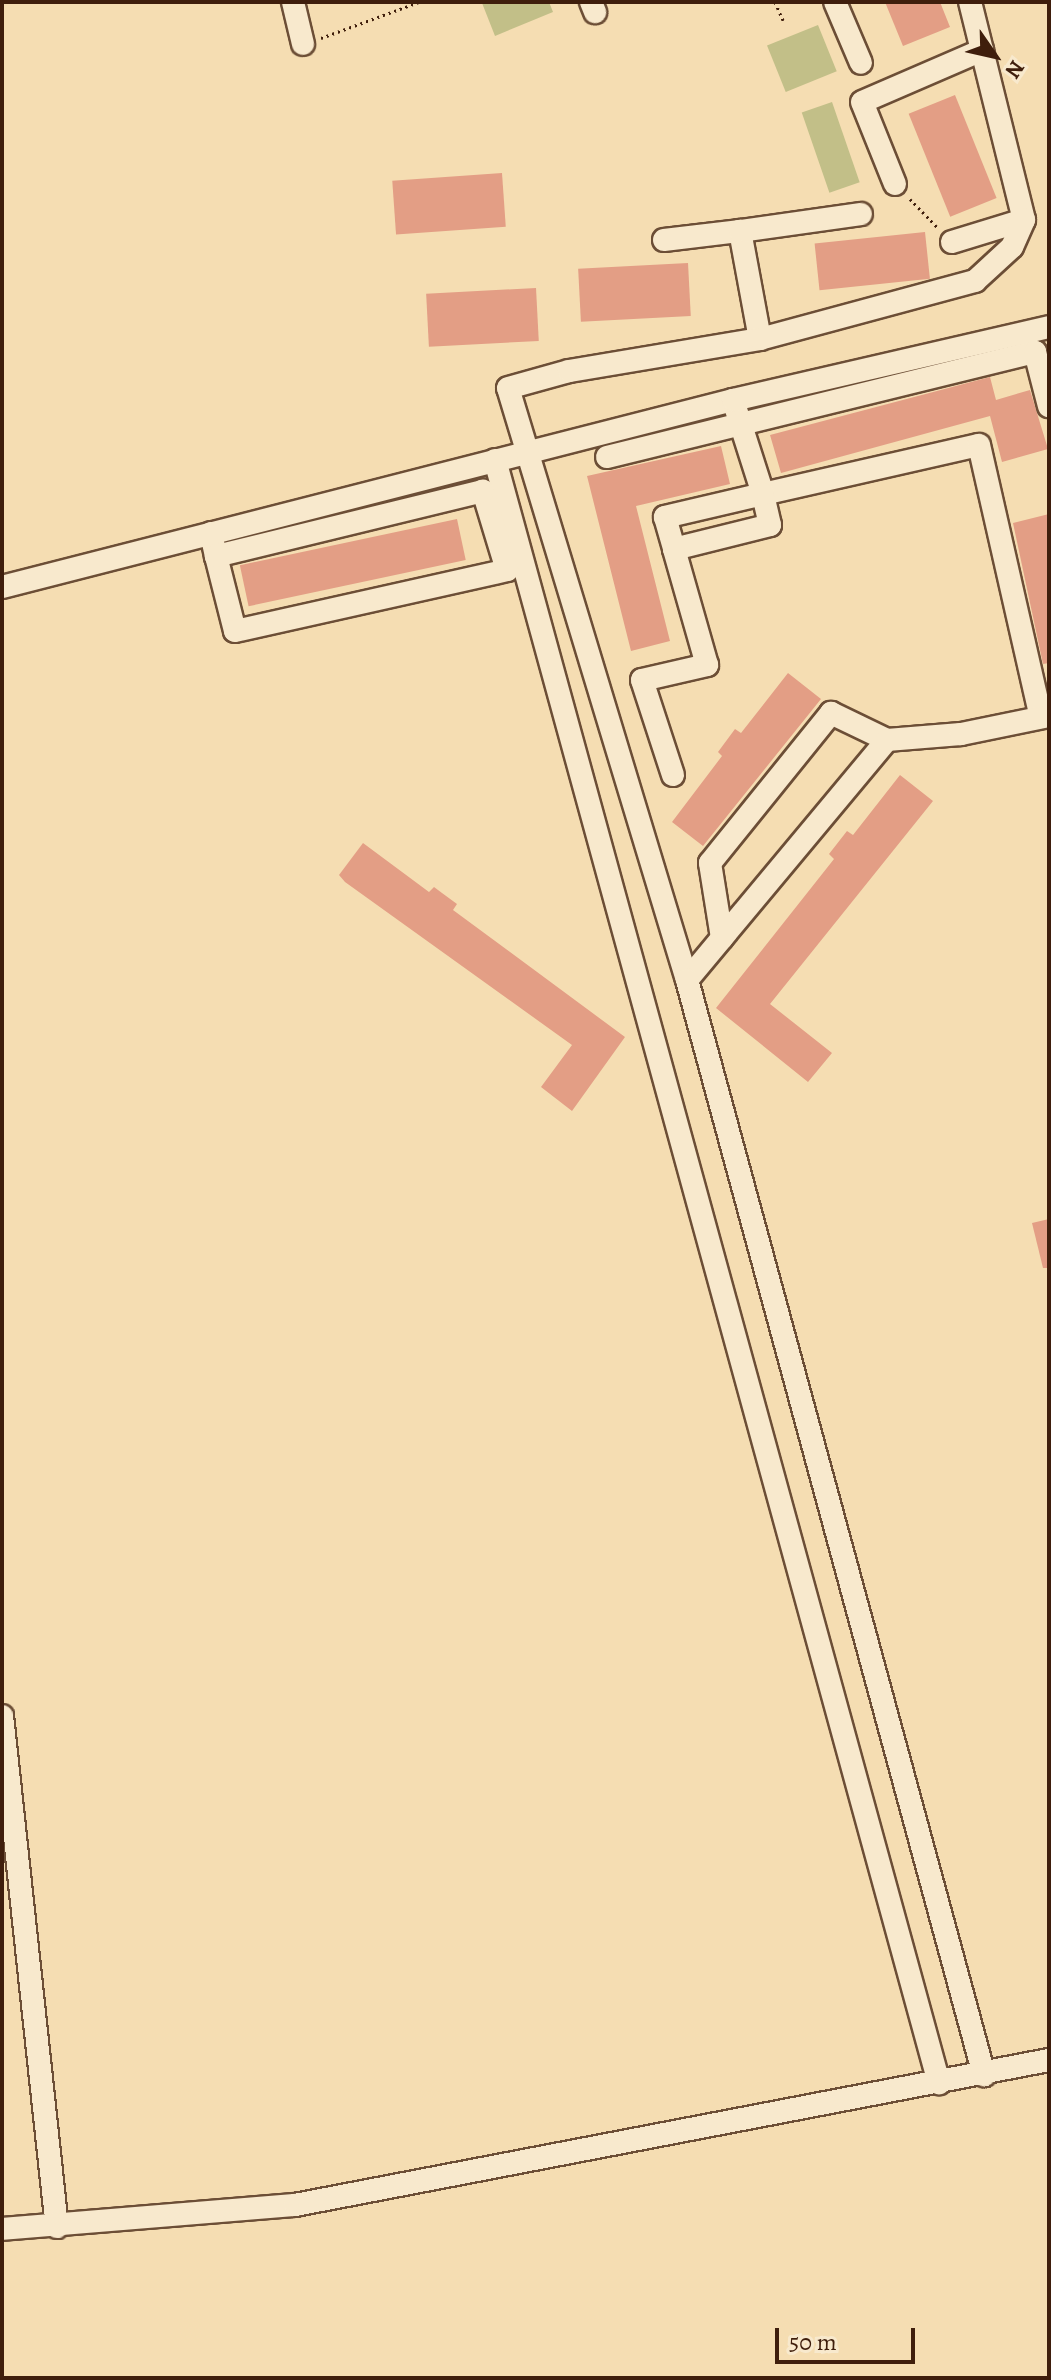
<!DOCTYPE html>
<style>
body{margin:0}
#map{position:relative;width:1051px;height:2380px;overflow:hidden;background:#f5ddb2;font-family:Alegreya,serif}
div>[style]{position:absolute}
.green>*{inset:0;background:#c2bf88;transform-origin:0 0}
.building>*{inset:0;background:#e39e85;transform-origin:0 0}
.path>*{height:3px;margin-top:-1.5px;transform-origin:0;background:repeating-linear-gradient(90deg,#3f1e0c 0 2px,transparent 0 6px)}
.roads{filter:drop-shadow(2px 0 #6c4e36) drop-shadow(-2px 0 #6c4e36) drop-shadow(0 2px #6c4e36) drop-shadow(0 -2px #6c4e36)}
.minor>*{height:22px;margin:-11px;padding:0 11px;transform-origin:11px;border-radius:11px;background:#f8e9cd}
span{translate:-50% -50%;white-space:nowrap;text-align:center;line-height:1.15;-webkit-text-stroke:6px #f8e9cd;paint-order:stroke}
.frame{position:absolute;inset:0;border:4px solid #3f1e0c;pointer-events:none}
.north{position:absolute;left:955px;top:16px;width:80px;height:80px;-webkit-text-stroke:6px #f8e9cd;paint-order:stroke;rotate:124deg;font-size:22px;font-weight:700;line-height:32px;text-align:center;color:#3f1e0c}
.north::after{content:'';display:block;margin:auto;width:28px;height:36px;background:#3f1e0c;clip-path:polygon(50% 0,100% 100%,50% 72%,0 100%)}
.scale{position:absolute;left:775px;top:2328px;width:140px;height:36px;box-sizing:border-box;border:4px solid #3f1e0c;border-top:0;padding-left:10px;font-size:24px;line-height:28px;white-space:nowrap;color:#3f1e0c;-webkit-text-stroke:6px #f8e9cd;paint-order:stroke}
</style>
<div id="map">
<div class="green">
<div style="clip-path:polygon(549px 2px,553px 12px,495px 36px,482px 3px)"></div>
<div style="left:818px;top:25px;width:50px;height:55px;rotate:68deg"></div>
<div style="left:832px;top:102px;width:85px;height:32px;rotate:71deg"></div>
</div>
<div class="building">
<div style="clip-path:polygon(885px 2px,940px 2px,950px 27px,903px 46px)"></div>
<div style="left:955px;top:95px;width:111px;height:50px;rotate:68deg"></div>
<div style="left:502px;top:173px;width:54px;height:110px;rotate:86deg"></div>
<div style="left:925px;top:232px;width:47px;height:111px;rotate:84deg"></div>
<div style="left:688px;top:263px;width:53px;height:110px;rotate:87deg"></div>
<div style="left:536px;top:288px;width:53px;height:110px;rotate:87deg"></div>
<div style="clip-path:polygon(990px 377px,996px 400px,1030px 390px,1048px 449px,1002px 462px,990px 416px,781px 473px,770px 435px)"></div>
<div style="clip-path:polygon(721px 446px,730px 484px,636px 506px,670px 641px,631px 651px,587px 476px)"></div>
<div style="clip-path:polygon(1049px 514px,1049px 663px,1043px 664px,1013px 523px)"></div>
<div style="left:457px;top:519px;width:42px;height:222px;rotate:78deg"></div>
<div style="clip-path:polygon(788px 673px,821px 699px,703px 846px,672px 822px,722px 756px,718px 752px,735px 729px,741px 733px)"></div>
<div style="clip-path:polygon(900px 775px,933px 801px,770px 1004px,832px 1053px,808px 1082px,716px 1008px,834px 859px,829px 854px,847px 831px,853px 835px)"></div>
<div style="clip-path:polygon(363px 843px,429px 892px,434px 887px,442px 893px,457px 904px,453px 910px,625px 1037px,572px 1111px,541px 1087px,572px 1045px,345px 882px,339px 875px)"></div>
<div style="clip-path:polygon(1049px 1219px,1049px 1268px,1043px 1268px,1032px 1223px)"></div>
</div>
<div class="path">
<div style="left:775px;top:2px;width:20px;rotate:66deg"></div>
<div style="left:321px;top:38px;width:104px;rotate:-20.2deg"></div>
<div style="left:910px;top:199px;width:40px;rotate:46deg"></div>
</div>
<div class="roads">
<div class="minor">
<div style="left:293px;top:2px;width:43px;rotate:76.6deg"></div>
<div style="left:591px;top:2px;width:11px;rotate:68deg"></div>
<div style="left:835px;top:2px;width:66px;rotate:66.9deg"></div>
<div style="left:895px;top:184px;width:88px;rotate:-111.9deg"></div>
<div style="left:862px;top:102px;width:131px;rotate:-23.4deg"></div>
<div style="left:664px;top:240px;width:77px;rotate:-6.8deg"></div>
<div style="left:952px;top:242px;width:75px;rotate:-17deg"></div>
<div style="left:1024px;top:220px;width:225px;rotate:-103.9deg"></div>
<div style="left:760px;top:339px;width:110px;rotate:-100.5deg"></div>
<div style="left:740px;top:231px;width:122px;rotate:-8deg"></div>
<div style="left:733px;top:400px;width:99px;rotate:72.3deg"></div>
<div style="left:763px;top:494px;width:221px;rotate:-12.8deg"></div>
<div style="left:979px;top:445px;width:279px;rotate:77.2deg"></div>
<div style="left:607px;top:457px;width:441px;rotate:-13.8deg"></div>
<div style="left:1035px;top:352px;width:56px;rotate:75.5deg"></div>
<div style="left:495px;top:460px;width:1683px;rotate:74.7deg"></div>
<div style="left:211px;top:533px;width:24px;rotate:78deg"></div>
<div style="left:216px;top:556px;width:77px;rotate:75.8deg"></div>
<div style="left:235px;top:631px;width:279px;rotate:-12.6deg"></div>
<div style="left:507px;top:570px;width:83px;rotate:-106.9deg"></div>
<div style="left:483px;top:491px;width:275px;rotate:166.3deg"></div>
<div style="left:2px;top:587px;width:755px;rotate:-14.35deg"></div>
<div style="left:733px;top:400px;width:324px;rotate:-13deg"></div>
<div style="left:887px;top:740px;width:312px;rotate:129.8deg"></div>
<div style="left:687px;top:980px;width:618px;rotate:-106.82deg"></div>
<div style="left:508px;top:388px;width:63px;rotate:-15.6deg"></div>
<div style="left:569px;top:371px;width:194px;rotate:-9.5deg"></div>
<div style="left:760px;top:339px;width:223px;rotate:-15.1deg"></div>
<div style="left:975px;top:281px;width:50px;rotate:-42.6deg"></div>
<div style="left:1012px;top:247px;width:30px;rotate:-66deg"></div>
<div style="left:673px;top:775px;width:100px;rotate:-108.1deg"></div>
<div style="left:642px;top:680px;width:67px;rotate:-13deg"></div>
<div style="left:707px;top:665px;width:121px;rotate:-105.9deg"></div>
<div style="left:674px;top:549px;width:99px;rotate:-14deg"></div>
<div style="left:770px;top:525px;width:32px;rotate:-103deg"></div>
<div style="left:763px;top:494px;width:101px;rotate:166.8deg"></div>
<div style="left:665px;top:517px;width:33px;rotate:74deg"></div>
<div style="left:722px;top:938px;width:76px;rotate:-99.1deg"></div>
<div style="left:710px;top:863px;width:193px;rotate:-51.1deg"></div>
<div style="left:831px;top:713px;width:62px;rotate:25.7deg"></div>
<div style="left:887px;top:740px;width:74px;rotate:-4.6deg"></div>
<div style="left:961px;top:734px;width:90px;rotate:-11.6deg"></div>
<div style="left:687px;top:980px;width:1135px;rotate:74.82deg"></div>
<div style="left:2px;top:1716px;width:514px;rotate:83.86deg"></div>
<div style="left:2px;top:2229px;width:294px;rotate:-4.7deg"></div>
<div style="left:295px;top:2205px;width:768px;rotate:-10.89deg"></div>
</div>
</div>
<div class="frame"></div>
<div class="north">N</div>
<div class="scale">50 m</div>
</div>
